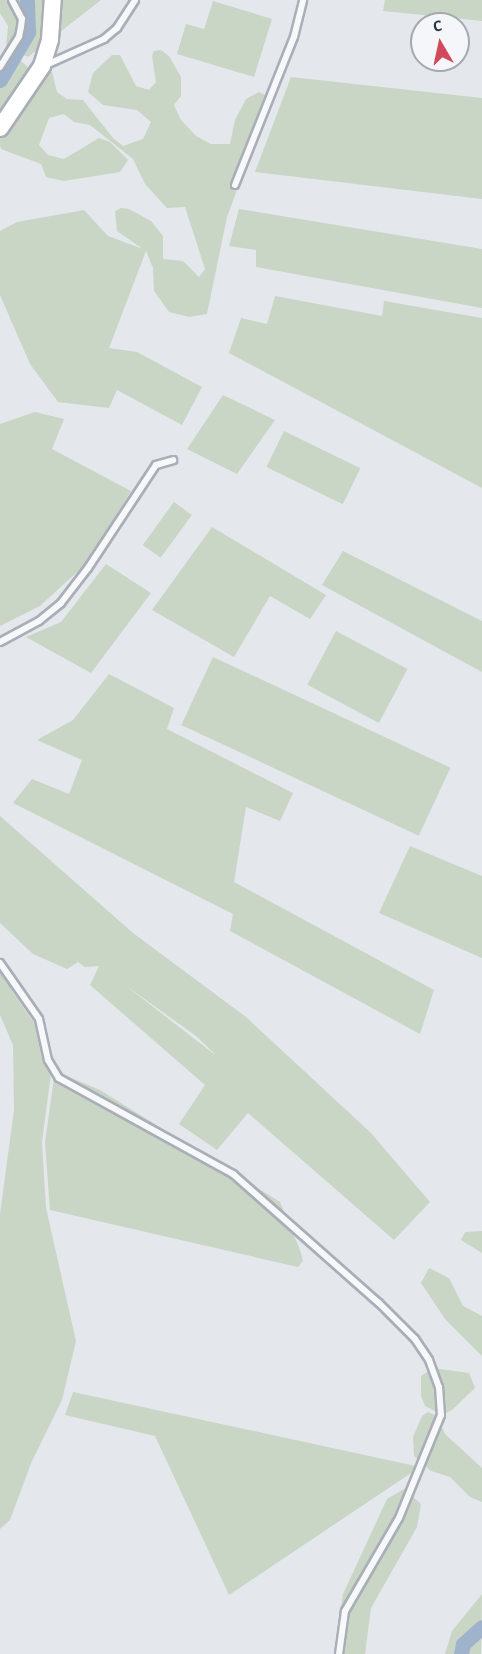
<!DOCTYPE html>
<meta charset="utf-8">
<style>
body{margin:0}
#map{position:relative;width:482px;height:1654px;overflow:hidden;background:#e4e7ec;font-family:"Alegreya Sans",sans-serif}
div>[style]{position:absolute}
.green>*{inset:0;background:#c9d6c5;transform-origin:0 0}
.canal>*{height:15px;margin:-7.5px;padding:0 7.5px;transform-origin:7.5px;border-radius:7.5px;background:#9fb4cc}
.roads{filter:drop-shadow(2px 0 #a9aeb7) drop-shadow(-2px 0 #a9aeb7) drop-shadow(0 2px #a9aeb7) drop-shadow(0 -2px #a9aeb7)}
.lane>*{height:6px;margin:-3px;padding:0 3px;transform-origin:3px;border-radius:3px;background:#f7f8fa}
.secondary>*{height:16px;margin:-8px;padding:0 8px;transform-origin:8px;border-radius:8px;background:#fff}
span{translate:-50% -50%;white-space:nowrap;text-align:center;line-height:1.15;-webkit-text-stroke:6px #f4f6f9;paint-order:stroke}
.north{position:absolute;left:410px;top:12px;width:60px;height:60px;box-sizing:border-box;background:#f4f6f9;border:2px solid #a4a8b1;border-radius:50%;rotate:351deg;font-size:16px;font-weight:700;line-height:24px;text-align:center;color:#2b3445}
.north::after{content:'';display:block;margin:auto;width:21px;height:27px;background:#d1495b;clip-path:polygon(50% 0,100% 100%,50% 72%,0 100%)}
</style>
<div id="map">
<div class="green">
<div style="clip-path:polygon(0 0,101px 0,28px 57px,6px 47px,8px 26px,0 13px)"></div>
<div style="clip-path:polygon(385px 0,482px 0,482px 21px,383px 11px)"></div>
<div style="clip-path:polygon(213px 1px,272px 19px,254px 77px,177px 54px,186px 24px,204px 29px)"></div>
<div style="clip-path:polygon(161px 50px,169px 56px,181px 77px,181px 96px,174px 105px,181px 120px,196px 136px,211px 144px,230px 144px,235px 120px,246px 99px,259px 92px,271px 98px,227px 217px,207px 314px,189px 317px,169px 312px,154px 291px,153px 268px,146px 251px,109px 348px,137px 352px,202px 387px,182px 425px,117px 390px,109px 408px,58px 402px,30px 364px,0 295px,0 231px,17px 222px,84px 210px,108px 236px,143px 249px,117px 231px,115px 211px,121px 208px,129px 209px,151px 221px,163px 236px,163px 259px,183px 261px,199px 277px,205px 269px,185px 207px,167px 208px,145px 184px,133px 159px,90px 125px,74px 122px,64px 114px,49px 118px,39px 145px,48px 155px,64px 159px,99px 138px,110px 142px,128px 160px,120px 172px,64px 181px,46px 177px,41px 164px,1px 149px,0 145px,0 136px,41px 70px,52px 72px,57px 92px,67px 99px,83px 100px,113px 138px,123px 146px,143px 139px,151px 122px,137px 110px,103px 105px,88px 92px,93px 73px,112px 55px,120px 55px,136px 86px,149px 90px,156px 82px,152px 56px,154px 51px)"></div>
<div style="clip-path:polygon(0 56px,21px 61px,32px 71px,0 116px)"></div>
<div style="clip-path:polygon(291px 77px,482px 98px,482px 199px,255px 172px)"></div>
<div style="clip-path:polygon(239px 209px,482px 249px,482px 308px,256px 267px,256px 250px,229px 246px)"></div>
<div style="clip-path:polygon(275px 296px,382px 316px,384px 301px,482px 318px,482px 488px,229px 353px,241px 318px,267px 324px)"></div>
<div style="clip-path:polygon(223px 395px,275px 420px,237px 474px,187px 449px)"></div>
<div style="clip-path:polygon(35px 412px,64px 419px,52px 449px,131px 491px,88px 562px,40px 606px,0 626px,0 424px)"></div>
<div style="left:284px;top:431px;width:85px;height:40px;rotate:26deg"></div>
<div style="left:174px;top:502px;width:22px;height:53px;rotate:36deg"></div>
<div style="clip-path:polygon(212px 527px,326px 595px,310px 619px,270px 596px,234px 657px,152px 610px)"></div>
<div style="clip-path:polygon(343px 551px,482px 621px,482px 672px,322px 585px)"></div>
<div style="clip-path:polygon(106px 564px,151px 593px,91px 673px,26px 637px,61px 622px)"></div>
<div style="left:336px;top:631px;width:81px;height:61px;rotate:28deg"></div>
<div style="left:213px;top:657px;width:262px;height:75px;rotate:25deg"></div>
<div style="clip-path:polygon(109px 674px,174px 708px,167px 729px,293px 793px,280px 821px,246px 807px,234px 882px,434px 990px,420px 1034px,230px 931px,233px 914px,13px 803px,32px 779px,69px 794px,82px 760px,37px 740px,73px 720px)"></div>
<div style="clip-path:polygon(evenodd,0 816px,133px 933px,246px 1017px,371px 1133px,430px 1202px,394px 1240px,248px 1113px,217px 1150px,179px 1124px,205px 1085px,90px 985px,99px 966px,85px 967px,78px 962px,67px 969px,33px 954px,0 923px,0 816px,125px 985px,196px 1036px,215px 1054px,214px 1054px,125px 985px)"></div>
<div style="clip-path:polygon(410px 846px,482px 876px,482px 958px,379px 913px)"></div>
<div style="clip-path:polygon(0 966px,12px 991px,38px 1029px,52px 1066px,42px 1142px,46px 1208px,76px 1341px,62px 1400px,32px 1461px,10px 1520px,0 1529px,0 1214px,14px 1110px,13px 1045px,0 1015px)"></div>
<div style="clip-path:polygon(55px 1071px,100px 1090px,280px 1202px,300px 1250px,303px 1261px,298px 1267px,50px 1210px,45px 1142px)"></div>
<div style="clip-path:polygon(482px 1231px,482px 1253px,461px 1240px,465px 1232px)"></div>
<div style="clip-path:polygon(429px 1268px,449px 1278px,463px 1306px,482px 1316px,482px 1356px,445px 1319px,421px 1283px)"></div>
<div style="clip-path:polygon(433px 1368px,469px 1373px,475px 1388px,452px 1410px,442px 1415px,425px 1406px,421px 1396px,421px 1376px)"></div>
<div style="clip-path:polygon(73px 1392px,420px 1467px,229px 1595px,155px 1436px,65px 1415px)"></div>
<div style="clip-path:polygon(428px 1412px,437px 1416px,445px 1434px,482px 1468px,482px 1502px,470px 1497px,450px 1477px,431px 1471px,414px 1456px,413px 1437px,422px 1416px)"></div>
<div style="clip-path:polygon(404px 1489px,421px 1504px,417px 1527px,371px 1608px,365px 1654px,334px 1654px,343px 1594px,387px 1499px)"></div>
<div style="clip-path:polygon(482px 1594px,481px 1654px,445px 1654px,452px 1631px)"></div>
</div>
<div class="canal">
<div style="left:0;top:80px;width:56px;rotate:-59.7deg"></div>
<div style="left:28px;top:32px;width:32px;rotate:-92deg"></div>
<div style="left:461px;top:1654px;width:10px;rotate:-79deg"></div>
<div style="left:463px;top:1644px;width:25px;rotate:-42deg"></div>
</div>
<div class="roads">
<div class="lane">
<div style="left:46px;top:65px;width:64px;rotate:-24.1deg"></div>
<div style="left:104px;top:39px;width:17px;rotate:-40deg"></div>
<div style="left:117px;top:28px;width:33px;rotate:-57deg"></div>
<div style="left:0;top:67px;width:36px;rotate:-58deg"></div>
<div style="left:19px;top:37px;width:10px;rotate:-79deg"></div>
<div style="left:21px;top:27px;width:8px;rotate:-83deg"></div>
<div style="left:22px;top:19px;width:21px;rotate:-118deg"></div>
<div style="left:235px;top:185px;width:159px;rotate:-68.3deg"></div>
<div style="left:294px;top:37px;width:38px;rotate:-76deg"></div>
<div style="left:0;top:642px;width:44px;rotate:-28.3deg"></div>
<div style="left:39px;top:621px;width:28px;rotate:-39deg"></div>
<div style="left:61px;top:603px;width:44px;rotate:-52.4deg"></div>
<div style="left:88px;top:568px;width:123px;rotate:-56.6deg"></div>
<div style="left:156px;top:465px;width:18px;rotate:-16deg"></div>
<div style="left:0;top:963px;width:68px;rotate:55.1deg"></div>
<div style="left:39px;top:1019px;width:42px;rotate:77.6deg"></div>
<div style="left:48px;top:1060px;width:21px;rotate:59deg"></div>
<div style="left:59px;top:1078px;width:199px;rotate:28.9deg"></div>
<div style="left:233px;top:1174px;width:195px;rotate:41.5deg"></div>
<div style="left:379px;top:1303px;width:51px;rotate:45deg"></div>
<div style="left:415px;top:1339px;width:25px;rotate:56deg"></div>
<div style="left:429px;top:1360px;width:29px;rotate:70deg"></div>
<div style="left:439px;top:1387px;width:28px;rotate:86deg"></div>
<div style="left:441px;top:1415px;width:111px;rotate:112.2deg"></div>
<div style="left:399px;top:1518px;width:108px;rotate:120.1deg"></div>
<div style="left:345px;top:1611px;width:43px;rotate:97.9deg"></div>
</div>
<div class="secondary">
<div style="left:0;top:128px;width:75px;rotate:-55.9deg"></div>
<div style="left:42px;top:66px;width:28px;rotate:-73deg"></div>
<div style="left:50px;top:39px;width:39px;rotate:-86deg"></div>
</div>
</div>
<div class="north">С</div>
</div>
